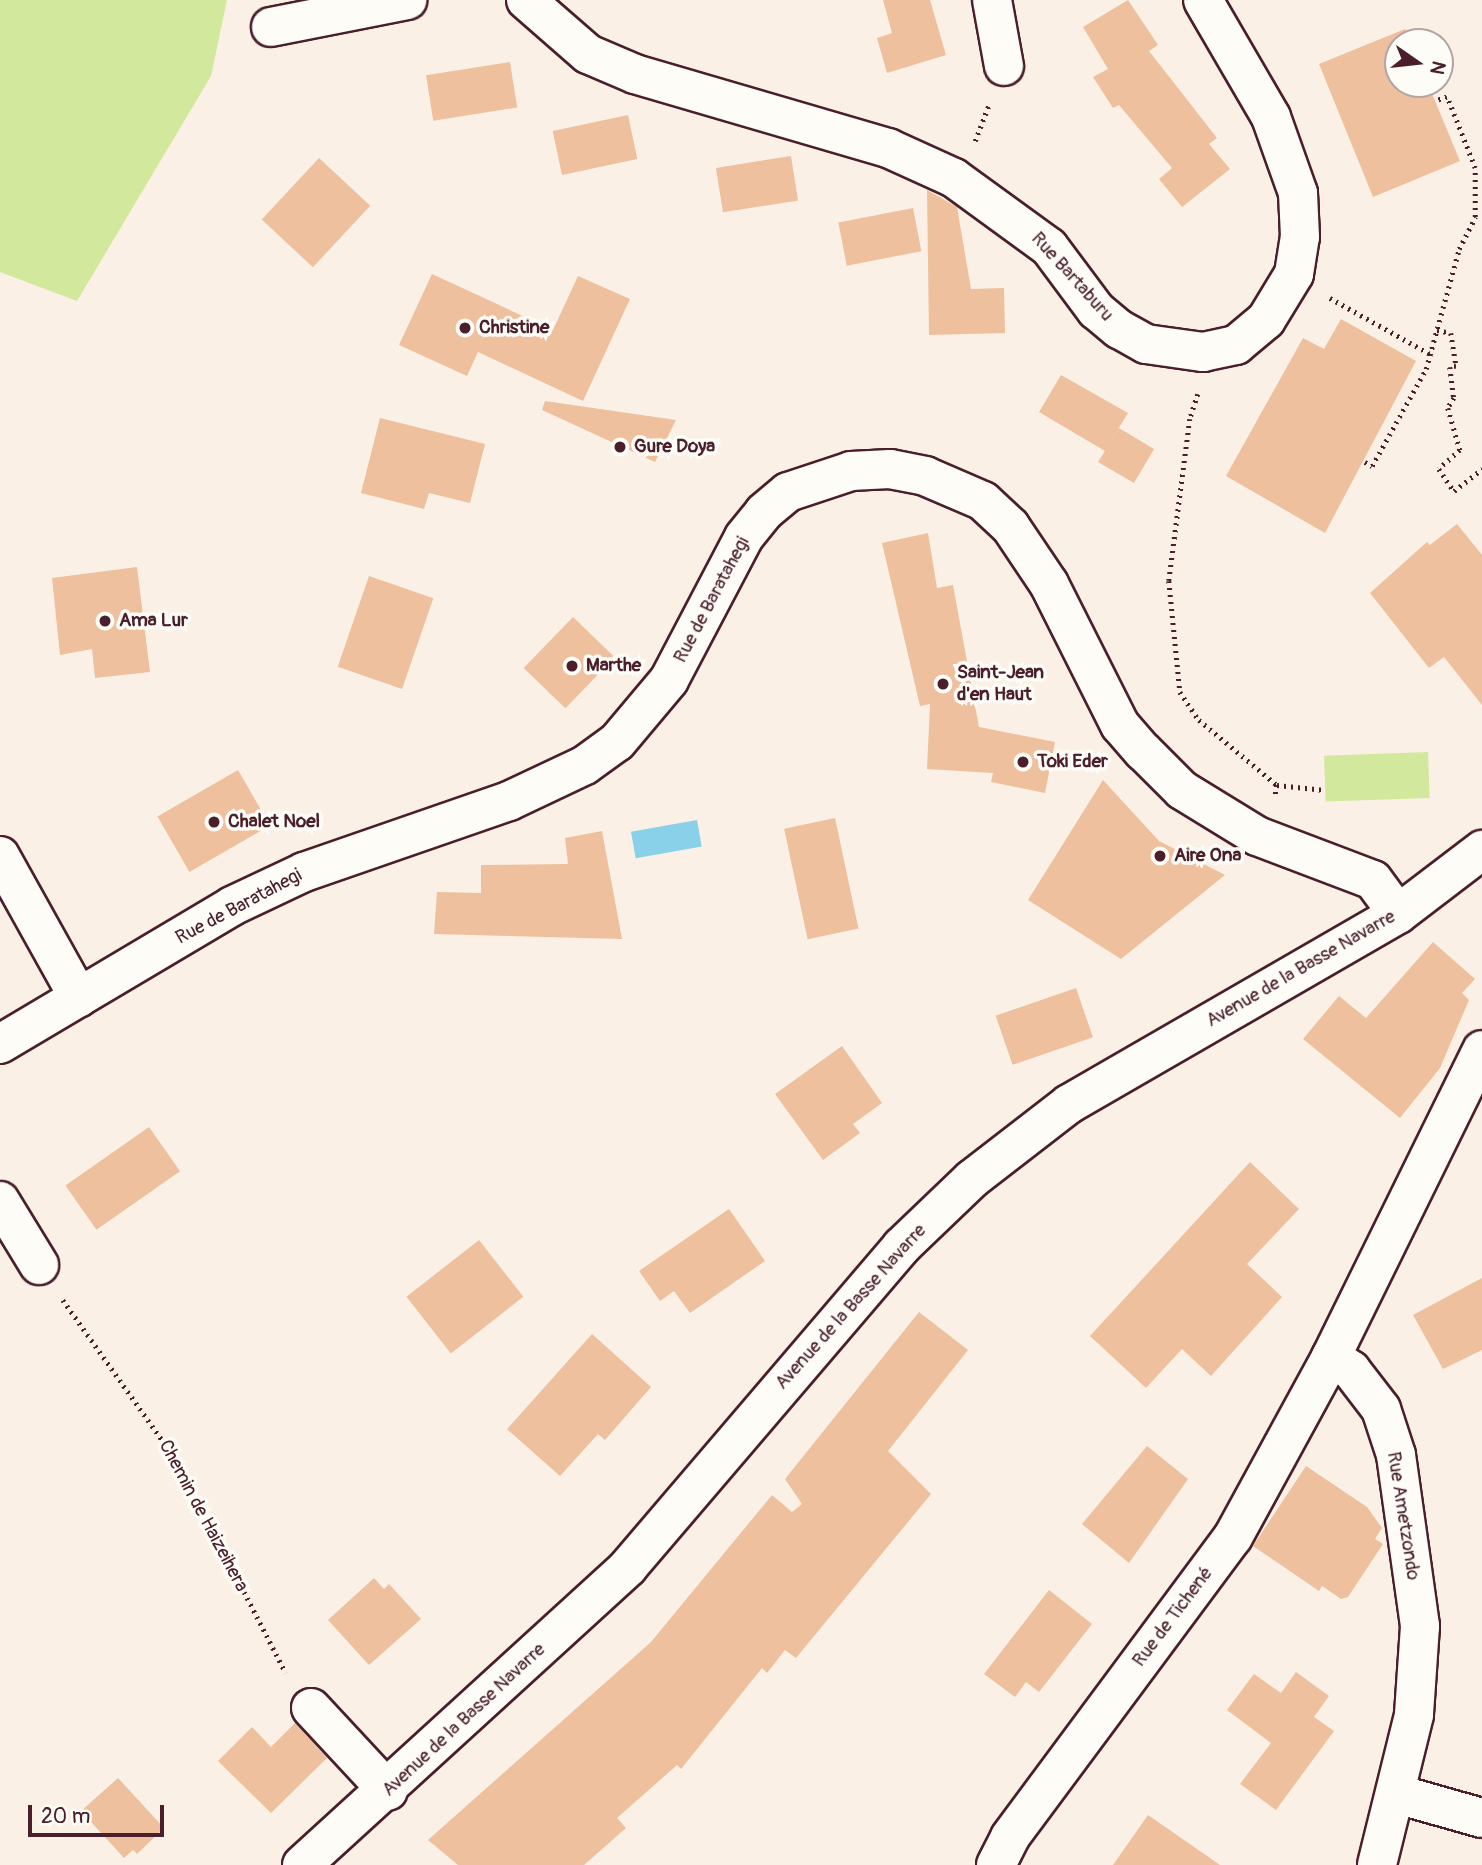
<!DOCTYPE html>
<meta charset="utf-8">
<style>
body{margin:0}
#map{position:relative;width:1482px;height:1865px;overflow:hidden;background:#faf0e5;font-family:Pangolin,sans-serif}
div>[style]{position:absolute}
.green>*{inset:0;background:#d1e89d;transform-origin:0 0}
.water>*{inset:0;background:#88d1e8;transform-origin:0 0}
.building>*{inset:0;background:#eec09e;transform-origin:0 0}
.path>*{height:4.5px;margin-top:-2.25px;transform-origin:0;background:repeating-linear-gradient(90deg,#4a1f2b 0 2px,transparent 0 7px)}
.roads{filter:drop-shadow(2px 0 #4a1f2b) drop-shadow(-2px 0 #4a1f2b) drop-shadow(0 2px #4a1f2b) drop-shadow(0 -2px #4a1f2b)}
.street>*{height:38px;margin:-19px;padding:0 19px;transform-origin:19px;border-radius:19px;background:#fdfcf7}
.secondary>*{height:38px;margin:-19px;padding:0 19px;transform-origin:19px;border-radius:19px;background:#fdfcf7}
.dots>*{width:19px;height:19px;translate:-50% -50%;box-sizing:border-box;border:4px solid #fdfcf7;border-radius:50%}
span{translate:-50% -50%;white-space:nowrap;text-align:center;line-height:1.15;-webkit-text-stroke:7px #fdfcf7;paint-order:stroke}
.street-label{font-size:19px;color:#4a1f2b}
.poi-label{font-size:19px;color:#4a1f2b;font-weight:700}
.left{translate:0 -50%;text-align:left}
.north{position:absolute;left:1384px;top:28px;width:70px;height:70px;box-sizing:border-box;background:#fdfcf7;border:2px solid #b5a4a5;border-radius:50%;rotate:104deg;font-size:19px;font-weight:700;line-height:28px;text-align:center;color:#4a1f2b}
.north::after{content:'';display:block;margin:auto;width:24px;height:32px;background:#4a1f2b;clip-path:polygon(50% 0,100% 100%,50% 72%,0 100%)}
.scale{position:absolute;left:28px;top:1805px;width:136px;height:32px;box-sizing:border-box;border:4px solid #4a1f2b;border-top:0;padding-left:9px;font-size:21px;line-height:24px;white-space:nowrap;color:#4a1f2b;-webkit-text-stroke:5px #fdfcf7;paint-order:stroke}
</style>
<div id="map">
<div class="green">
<div style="clip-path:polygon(0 0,227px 0,211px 76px,77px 301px,0 272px)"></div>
<div style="left:1428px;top:752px;width:46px;height:104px;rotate:88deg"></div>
</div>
<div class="water">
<div style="left:697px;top:820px;width:27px;height:67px;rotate:80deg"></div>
</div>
<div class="building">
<div style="clip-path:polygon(883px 0,930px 0,946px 55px,887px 73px,877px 38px,892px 33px)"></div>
<div style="clip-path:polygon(1128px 0,1158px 45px,1149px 51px,1217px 138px,1209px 144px,1230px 169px,1182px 207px,1159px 179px,1172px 168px,1119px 105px,1113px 108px,1093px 77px,1108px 69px,1083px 27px)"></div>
<div style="clip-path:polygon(1405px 29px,1411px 42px,1398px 42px,1398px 84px,1428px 84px,1460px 161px,1373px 197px,1319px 64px)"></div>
<div style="left:510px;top:62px;width:46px;height:85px;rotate:81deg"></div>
<div style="left:628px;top:115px;width:45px;height:77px;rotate:78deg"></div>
<div style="left:791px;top:156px;width:45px;height:76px;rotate:81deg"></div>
<div style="left:319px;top:158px;width:70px;height:84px;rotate:43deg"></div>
<div style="clip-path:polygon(927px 190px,957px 207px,971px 289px,1004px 288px,1005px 333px,929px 335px)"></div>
<div style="left:913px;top:208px;width:44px;height:76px;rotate:79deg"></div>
<div style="clip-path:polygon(432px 274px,553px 330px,578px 276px,630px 299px,583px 401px,478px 352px,467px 376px,399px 345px)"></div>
<div style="clip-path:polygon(1341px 319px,1416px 361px,1325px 533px,1226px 476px,1303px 338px,1324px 349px)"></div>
<div style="clip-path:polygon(1061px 375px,1128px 413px,1107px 447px,1119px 428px,1154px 449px,1134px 483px,1098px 462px,1105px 451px,1039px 412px)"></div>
<div style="clip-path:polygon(545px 401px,676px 420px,655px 462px,542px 410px)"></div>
<div style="clip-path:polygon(380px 418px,485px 444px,470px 503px,429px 493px,424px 509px,361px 493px)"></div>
<div style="clip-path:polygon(1457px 524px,1482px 555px,1482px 705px,1444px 657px,1429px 668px,1370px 593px,1427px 542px,1430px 545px)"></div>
<div style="clip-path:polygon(928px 533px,937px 588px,953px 585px,979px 727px,1055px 742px,1045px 793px,991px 782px,993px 773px,927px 769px,930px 704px,920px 706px,882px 543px)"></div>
<div style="clip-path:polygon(137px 567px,150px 672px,95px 678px,92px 649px,60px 655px,52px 578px)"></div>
<div style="left:369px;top:576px;width:68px;height:96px;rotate:19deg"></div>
<div style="left:573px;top:617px;width:58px;height:71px;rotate:44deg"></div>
<div style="left:238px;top:770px;width:64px;height:93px;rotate:60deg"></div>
<div style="clip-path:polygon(1103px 780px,1159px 841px,1225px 875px,1121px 959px,1028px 900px)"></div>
<div style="left:835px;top:818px;width:113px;height:52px;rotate:78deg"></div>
<div style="clip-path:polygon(602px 831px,622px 939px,434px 934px,437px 892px,481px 893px,481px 865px,568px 864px,565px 838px)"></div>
<div style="clip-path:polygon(1433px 942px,1475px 979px,1462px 993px,1469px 1000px,1440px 1068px,1400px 1118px,1303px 1039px,1339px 996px,1366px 1018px)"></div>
<div style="left:1076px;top:988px;width:52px;height:85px;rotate:71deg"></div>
<div style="clip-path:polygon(842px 1046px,882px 1103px,853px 1124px,860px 1133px,823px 1160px,775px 1094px)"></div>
<div style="left:149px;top:1127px;width:54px;height:102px;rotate:55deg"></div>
<div style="clip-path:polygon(1250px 1162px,1299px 1209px,1247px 1264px,1282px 1297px,1211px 1376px,1182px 1349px,1146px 1388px,1090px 1336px)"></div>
<div style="clip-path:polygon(729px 1209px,765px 1261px,690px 1313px,674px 1291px,660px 1301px,639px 1271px)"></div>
<div style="left:479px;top:1240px;width:72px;height:92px;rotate:52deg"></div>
<div style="clip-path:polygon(1482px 1278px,1482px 1350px,1443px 1369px,1413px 1315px)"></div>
<div style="clip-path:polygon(919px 1312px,968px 1350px,888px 1451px,931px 1494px,796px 1658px,785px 1650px,767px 1673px,762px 1668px,681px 1769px,677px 1765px,617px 1818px,626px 1828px,584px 1865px,458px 1865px,428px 1840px,651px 1642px,772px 1495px,792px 1512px,802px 1504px,785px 1479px)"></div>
<div style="clip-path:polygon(592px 1334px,651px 1387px,605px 1440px,598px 1434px,560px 1476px,507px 1429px)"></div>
<div style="clip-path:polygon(1147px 1446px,1188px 1479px,1129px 1563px,1082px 1524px)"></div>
<div style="clip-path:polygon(1306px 1466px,1367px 1507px,1382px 1528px,1375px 1539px,1383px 1544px,1348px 1597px,1341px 1599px,1322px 1586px,1319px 1591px,1253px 1546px)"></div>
<div style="clip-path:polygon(374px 1578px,384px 1589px,389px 1584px,421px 1619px,369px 1665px,328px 1620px)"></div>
<div style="clip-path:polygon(1049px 1590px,1092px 1624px,1039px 1692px,1026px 1682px,1015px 1697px,984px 1674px)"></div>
<div style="clip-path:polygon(1296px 1672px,1329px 1696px,1314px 1717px,1334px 1731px,1276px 1810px,1240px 1784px,1271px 1743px,1227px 1710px,1254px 1674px,1281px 1693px)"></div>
<div style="clip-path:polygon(295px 1723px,327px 1758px,271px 1813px,218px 1761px,252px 1727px,271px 1747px)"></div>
<div style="clip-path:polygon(118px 1778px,164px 1828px,137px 1854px,133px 1850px,124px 1858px,81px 1811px)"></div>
<div style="clip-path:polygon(1148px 1815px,1220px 1865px,1113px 1865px)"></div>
</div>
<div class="path">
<div style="left:975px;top:141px;width:40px;rotate:-69deg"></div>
<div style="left:1330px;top:298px;width:115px;rotate:29.2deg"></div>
<div style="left:1437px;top:330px;width:14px;rotate:12deg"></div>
<div style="left:1451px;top:333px;width:33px;rotate:81deg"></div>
<div style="left:1456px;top:366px;width:6px;rotate:171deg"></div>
<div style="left:1450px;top:367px;width:31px;rotate:83deg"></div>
<div style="left:1454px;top:398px;width:12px;rotate:121deg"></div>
<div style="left:1448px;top:408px;width:44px;rotate:74.1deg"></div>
<div style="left:1460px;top:450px;width:28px;rotate:138deg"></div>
<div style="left:1439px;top:469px;width:27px;rotate:56deg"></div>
<div style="left:1454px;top:491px;width:36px;rotate:-38deg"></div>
<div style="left:1198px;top:394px;width:26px;rotate:108deg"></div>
<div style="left:1190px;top:419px;width:163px;rotate:97.4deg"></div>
<div style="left:1169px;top:581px;width:112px;rotate:84.3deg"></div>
<div style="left:1180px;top:692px;width:34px;rotate:56deg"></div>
<div style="left:1199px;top:720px;width:102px;rotate:39.8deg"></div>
<div style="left:1277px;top:785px;width:13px;rotate:99deg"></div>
<div style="left:1365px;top:462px;width:8px;rotate:30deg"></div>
<div style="left:1372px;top:466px;width:111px;rotate:-60.9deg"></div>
<div style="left:1426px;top:369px;width:124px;rotate:-74.6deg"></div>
<div style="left:1459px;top:249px;width:36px;rotate:-63deg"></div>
<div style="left:1475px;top:217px;width:49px;rotate:-90deg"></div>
<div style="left:1475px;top:168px;width:76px;rotate:-111.5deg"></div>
<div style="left:1447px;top:97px;width:13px;rotate:162deg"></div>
<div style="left:1277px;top:785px;width:48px;rotate:5.9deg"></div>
<div style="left:63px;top:1300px;width:197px;rotate:54.7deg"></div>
<div style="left:177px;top:1461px;width:238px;rotate:62.8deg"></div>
</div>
<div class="roads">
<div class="street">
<div style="left:526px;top:0;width:82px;rotate:41.1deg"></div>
<div style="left:588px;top:54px;width:51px;rotate:23.1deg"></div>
<div style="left:635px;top:74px;width:264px;rotate:16.3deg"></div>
<div style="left:888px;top:148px;width:72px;rotate:24.4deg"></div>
<div style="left:954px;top:178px;width:117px;rotate:36deg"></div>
<div style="left:1049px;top:247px;width:79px;rotate:53.3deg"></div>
<div style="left:1096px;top:310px;width:30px;rotate:40deg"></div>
<div style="left:1119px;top:329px;width:31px;rotate:29deg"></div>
<div style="left:1146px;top:344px;width:58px;rotate:8deg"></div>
<div style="left:1203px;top:352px;width:34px;rotate:-12deg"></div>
<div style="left:1236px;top:345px;width:39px;rotate:-40deg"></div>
<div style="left:1266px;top:320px;width:54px;rotate:-58.7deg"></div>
<div style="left:1294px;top:274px;width:37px;rotate:-81deg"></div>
<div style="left:1300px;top:237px;width:44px;rotate:-92.6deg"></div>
<div style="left:1298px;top:193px;width:81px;rotate:-109.6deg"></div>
<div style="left:1271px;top:117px;width:135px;rotate:-120.2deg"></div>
<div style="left:992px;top:0;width:67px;rotate:79.7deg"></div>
<div style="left:271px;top:27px;width:139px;rotate:-11.2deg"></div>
<div style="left:0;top:856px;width:162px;rotate:60.9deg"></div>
<div style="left:0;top:1044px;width:270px;rotate:-30.7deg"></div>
<div style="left:232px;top:906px;width:80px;rotate:-25.3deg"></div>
<div style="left:304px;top:872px;width:217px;rotate:-19.1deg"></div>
<div style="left:509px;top:801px;width:84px;rotate:-25.3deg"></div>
<div style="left:585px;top:765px;width:39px;rotate:-36deg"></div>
<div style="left:617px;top:742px;width:81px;rotate:-50deg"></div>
<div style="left:669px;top:680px;width:161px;rotate:-62.3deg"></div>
<div style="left:744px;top:537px;width:32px;rotate:-51deg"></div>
<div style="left:764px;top:512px;width:31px;rotate:-40deg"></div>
<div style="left:788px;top:492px;width:66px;rotate:-18.4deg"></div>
<div style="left:851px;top:471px;width:39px;rotate:-3deg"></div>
<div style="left:890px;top:469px;width:36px;rotate:11deg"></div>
<div style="left:925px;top:476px;width:63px;rotate:23.3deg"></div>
<div style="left:983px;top:501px;width:37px;rotate:43deg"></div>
<div style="left:1010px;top:526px;width:70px;rotate:56.1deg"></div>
<div style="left:1049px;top:584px;width:158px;rotate:63.3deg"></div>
<div style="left:1120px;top:725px;width:35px;rotate:49deg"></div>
<div style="left:1143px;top:751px;width:55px;rotate:45deg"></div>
<div style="left:1182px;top:790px;width:88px;rotate:31.5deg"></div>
<div style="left:1257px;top:836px;width:124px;rotate:20.8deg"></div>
<div style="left:1373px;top:880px;width:42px;rotate:53.7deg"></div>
<div style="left:0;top:1201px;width:75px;rotate:58.6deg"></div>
<div style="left:1331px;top:1357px;width:24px;rotate:33deg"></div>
<div style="left:1351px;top:1370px;width:49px;rotate:52.4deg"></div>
<div style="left:1381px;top:1409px;width:48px;rotate:71.9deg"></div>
<div style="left:1396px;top:1455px;width:173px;rotate:82deg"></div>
<div style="left:1420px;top:1626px;width:89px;rotate:93.9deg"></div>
<div style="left:1414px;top:1715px;width:154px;rotate:103.9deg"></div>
<div style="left:311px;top:1708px;width:113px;rotate:47.1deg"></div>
<div style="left:1397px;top:1794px;width:88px;rotate:15.8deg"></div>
<div style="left:996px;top:1865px;width:31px;rotate:-63deg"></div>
<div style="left:1010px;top:1837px;width:374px;rotate:-53.4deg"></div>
<div style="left:1233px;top:1537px;width:205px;rotate:-61.4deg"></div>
<div style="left:1331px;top:1357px;width:342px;rotate:-63.8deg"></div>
</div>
<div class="secondary">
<div style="left:302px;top:1865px;width:442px;rotate:-42.4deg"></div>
<div style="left:628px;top:1567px;width:421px;rotate:-49.5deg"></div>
<div style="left:901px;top:1247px;width:98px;rotate:-43.8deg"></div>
<div style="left:972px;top:1179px;width:123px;rotate:-37.7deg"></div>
<div style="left:1069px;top:1104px;width:380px;rotate:-30deg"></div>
<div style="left:1398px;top:914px;width:106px;rotate:-37.3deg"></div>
</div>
</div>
<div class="dots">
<div style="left:465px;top:328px;background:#4a1f2b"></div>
<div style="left:620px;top:447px;background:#4a1f2b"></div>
<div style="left:105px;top:621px;background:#4a1f2b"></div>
<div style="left:572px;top:666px;background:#4a1f2b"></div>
<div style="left:943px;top:684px;background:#4a1f2b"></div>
<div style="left:1023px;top:762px;background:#4a1f2b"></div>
<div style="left:214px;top:822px;background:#4a1f2b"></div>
<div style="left:1160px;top:856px;background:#4a1f2b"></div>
</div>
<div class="street-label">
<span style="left:1072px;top:277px;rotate:48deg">Rue Bartaburu</span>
<span style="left:712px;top:600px;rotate:-62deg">Rue de Baratahegi</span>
<span style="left:239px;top:907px;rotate:-28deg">Rue de Baratahegi</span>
<span style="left:1301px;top:969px;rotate:-30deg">Avenue de la Basse Navarre</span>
<span style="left:851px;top:1307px;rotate:-48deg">Avenue de la Basse Navarre</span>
<span style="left:203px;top:1516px;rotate:62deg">Chemin de Haizeihera</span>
<span style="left:1403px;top:1516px;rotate:81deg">Rue Ametzondo</span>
<span style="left:1173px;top:1617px;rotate:-53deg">Rue de Tichené</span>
<span style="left:464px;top:1720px;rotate:-43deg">Avenue de la Basse Navarre</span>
</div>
<div class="poi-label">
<span class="left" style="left:479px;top:328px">Christine</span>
<span class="left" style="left:634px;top:447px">Gure Doya</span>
<span class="left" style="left:119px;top:621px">Ama Lur</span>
<span class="left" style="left:586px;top:666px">Marthe</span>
<span class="left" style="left:957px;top:684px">Saint-Jean<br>d'en Haut</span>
<span class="left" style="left:1037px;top:762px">Toki Eder</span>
<span class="left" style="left:228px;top:822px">Chalet Noel</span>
<span class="left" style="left:1174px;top:856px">Aire Ona</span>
</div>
<div class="north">N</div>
<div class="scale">20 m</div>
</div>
